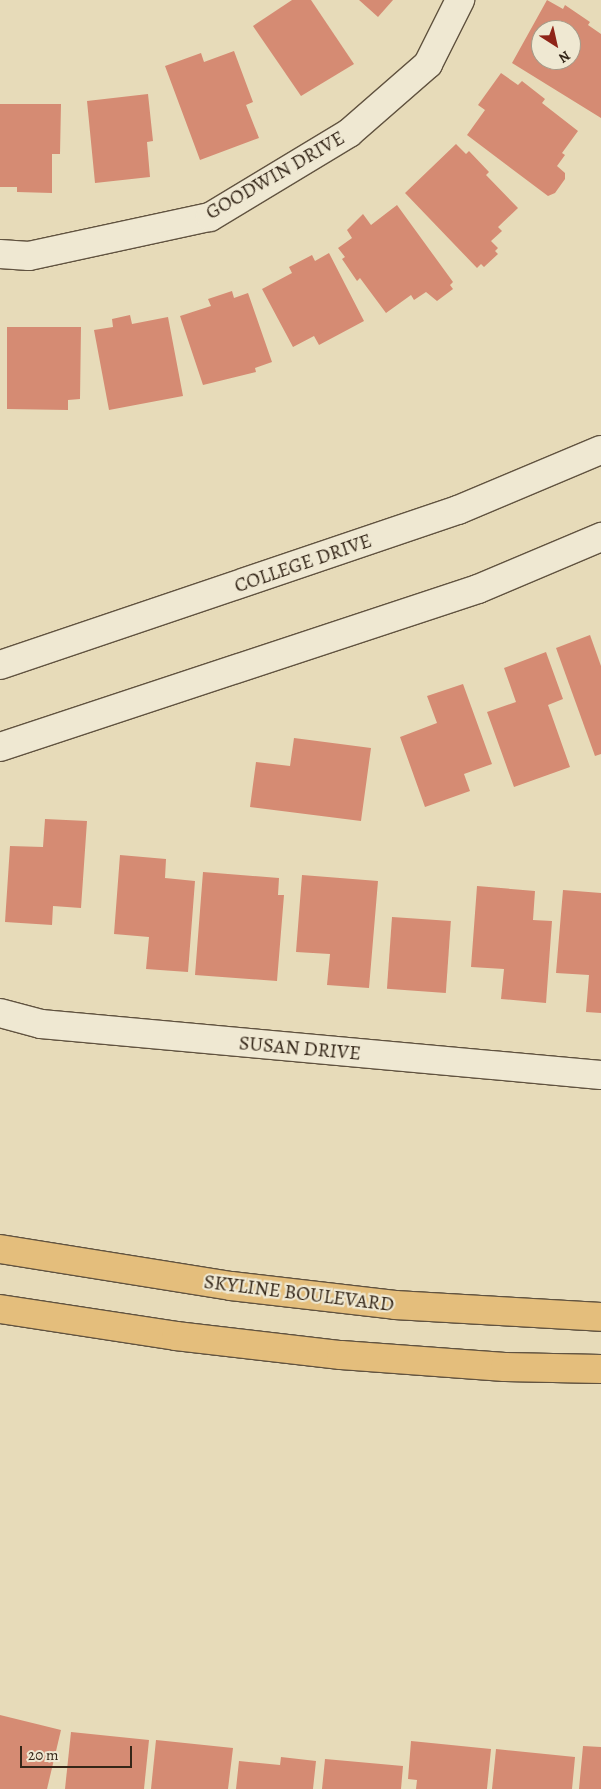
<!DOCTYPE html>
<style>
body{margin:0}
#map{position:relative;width:601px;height:1789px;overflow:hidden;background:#e7dbb9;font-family:Alegreya,serif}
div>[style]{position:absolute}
.building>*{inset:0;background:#d58b73;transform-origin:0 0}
.roads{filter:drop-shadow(1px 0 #615340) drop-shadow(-1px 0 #615340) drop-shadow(0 1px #615340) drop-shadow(0 -1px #615340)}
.minor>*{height:28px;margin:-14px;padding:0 14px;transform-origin:14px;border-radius:14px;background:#efe8d2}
.major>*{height:28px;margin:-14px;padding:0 14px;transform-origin:14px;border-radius:14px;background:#e4be7c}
span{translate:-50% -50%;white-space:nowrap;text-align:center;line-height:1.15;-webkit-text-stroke:4.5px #efe8d2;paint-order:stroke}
.street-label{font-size:20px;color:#342618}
.north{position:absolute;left:531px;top:20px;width:50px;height:50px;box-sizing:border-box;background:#efe8d2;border:1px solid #a49a88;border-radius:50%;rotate:145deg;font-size:14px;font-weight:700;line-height:20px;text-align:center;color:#342618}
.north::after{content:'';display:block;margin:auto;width:18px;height:22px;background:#8f2418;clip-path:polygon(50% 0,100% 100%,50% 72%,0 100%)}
.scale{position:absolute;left:20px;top:1746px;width:112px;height:22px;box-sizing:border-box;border:2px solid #342618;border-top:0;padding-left:6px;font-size:15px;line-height:18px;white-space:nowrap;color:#342618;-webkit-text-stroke:4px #efe8d2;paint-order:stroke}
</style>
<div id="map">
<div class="building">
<div style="clip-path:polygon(292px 0,311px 0,354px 64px,301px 96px,253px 26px)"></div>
<div style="clip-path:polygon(359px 0,393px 0,378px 17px)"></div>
<div style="clip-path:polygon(evenodd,547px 0,563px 9px,565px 5px,590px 22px,588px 25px,601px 34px,601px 118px,512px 63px,547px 0,541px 30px,571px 30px,571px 60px,541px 60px,541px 30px)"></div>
<div style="clip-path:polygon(234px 51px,253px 102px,246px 105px,259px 138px,200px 160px,165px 66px,201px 53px,204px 62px)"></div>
<div style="clip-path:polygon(501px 73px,518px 85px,522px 81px,545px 99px,542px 103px,578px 131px,562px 153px,565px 155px,557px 166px,565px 173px,565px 179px,555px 193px,548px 196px,467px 135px,485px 110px,478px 105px)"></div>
<div style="clip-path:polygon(148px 94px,153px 141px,147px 142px,150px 177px,95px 183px,87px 101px)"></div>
<div style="clip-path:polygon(0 104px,61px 104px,60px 154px,52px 154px,52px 193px,17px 192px,17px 187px,0 187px)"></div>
<div style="clip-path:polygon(456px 144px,466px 154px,469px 151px,489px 172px,486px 175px,518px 208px,498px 227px,502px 231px,491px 241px,498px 248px,495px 251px,498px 254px,484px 267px,481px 264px,477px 268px,405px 193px)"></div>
<div style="clip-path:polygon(397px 205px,453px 282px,450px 285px,453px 289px,437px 301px,426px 292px,414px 300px,411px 295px,386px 313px,360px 278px,357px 281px,342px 259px,345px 257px,338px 248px,352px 238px,347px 230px,363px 214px,371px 225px)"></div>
<div style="clip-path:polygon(329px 253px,364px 321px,319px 345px,314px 336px,293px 347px,262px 289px,292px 273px,289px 267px,312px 255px,315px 261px)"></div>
<div style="clip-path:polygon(232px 291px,234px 298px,248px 293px,272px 362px,255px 368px,256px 372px,203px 385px,180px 316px,211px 306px,208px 299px)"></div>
<div style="clip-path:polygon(130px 315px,132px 324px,168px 317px,183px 396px,109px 410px,94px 330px,113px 327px,112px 319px)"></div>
<div style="clip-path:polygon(7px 327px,81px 327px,80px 399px,68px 400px,68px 410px,7px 409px)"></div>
<div style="clip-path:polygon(590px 635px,601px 666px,601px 754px,595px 756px,556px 648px)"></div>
<div style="clip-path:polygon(546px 652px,563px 699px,548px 705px,570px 767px,514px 787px,487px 712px,516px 702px,504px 668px)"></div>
<div style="clip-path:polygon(463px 684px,492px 764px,464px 774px,470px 791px,425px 807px,400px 737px,437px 723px,427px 696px)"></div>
<div style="clip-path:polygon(294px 738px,371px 748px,361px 821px,250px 807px,256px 762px,290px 766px)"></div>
<div style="clip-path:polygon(45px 819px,87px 821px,81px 908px,53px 906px,52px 925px,5px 922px,10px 846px,43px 847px)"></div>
<div style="clip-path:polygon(120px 855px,166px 859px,165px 878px,195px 881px,188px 972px,146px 969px,149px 937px,114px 934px)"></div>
<div style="clip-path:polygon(203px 872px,279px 878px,278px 895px,284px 895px,277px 981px,195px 975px)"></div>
<div style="clip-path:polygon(302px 875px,378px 881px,369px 988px,327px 985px,330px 954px,296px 952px)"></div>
<div style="clip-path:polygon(477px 886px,535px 891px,533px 920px,552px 921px,546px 1003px,501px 999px,504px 969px,471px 967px)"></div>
<div style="clip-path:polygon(563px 890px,601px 893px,601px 1013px,586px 1012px,589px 975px,556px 973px)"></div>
<div style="left:392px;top:917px;width:59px;height:72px;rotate:4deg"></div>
<div style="clip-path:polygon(0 1715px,61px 1730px,47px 1789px,0 1789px)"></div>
<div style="clip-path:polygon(71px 1732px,149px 1740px,144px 1789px,65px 1789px)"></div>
<div style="clip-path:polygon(156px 1740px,233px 1748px,228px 1789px,151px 1789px)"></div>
<div style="clip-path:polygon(411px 1741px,491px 1749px,487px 1789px,416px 1789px,417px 1780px,408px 1779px)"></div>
<div style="clip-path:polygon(583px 1746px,601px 1747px,601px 1789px,579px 1789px)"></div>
<div style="clip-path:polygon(496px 1749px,575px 1757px,572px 1789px,492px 1789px)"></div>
<div style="clip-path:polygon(281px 1757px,316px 1761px,313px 1789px,236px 1789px,239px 1761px,280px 1765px)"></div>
<div style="clip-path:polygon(325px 1759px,403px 1766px,401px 1789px,322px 1789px)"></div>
</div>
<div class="roads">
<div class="minor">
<div style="left:0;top:254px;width:29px;rotate:4deg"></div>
<div style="left:29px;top:256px;width:185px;rotate:-12.2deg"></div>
<div style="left:210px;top:217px;width:162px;rotate:-31.1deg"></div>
<div style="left:349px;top:133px;width:105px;rotate:-41.1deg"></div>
<div style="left:428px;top:64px;width:72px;rotate:-63.4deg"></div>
<div style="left:0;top:665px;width:484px;rotate:-18.7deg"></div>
<div style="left:458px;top:510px;width:155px;rotate:-22.8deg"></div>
<div style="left:0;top:747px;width:503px;rotate:-18.29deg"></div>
<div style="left:478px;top:589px;width:134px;rotate:-22.9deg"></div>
<div style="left:0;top:1013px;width:42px;rotate:15deg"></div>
<div style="left:41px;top:1024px;width:562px;rotate:5.2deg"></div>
</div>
<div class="major">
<div style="left:0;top:1249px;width:234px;rotate:9.1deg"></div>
<div style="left:231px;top:1286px;width:165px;rotate:6.6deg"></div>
<div style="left:395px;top:1305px;width:206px;rotate:3.3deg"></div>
<div style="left:0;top:1309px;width:178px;rotate:8.7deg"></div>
<div style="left:176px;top:1336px;width:166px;rotate:6.6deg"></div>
<div style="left:341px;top:1355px;width:164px;rotate:4.2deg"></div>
<div style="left:505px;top:1367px;width:96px;rotate:1.2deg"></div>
</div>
</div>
<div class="street-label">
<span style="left:275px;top:175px;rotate:-30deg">GOODWIN DRIVE</span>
<span style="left:303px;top:563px;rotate:-19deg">COLLEGE DRIVE</span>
<span style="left:300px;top:1048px;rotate:5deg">SUSAN DRIVE</span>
<span style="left:299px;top:1293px;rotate:7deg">SKYLINE BOULEVARD</span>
</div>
<div class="north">N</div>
<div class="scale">20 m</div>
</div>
